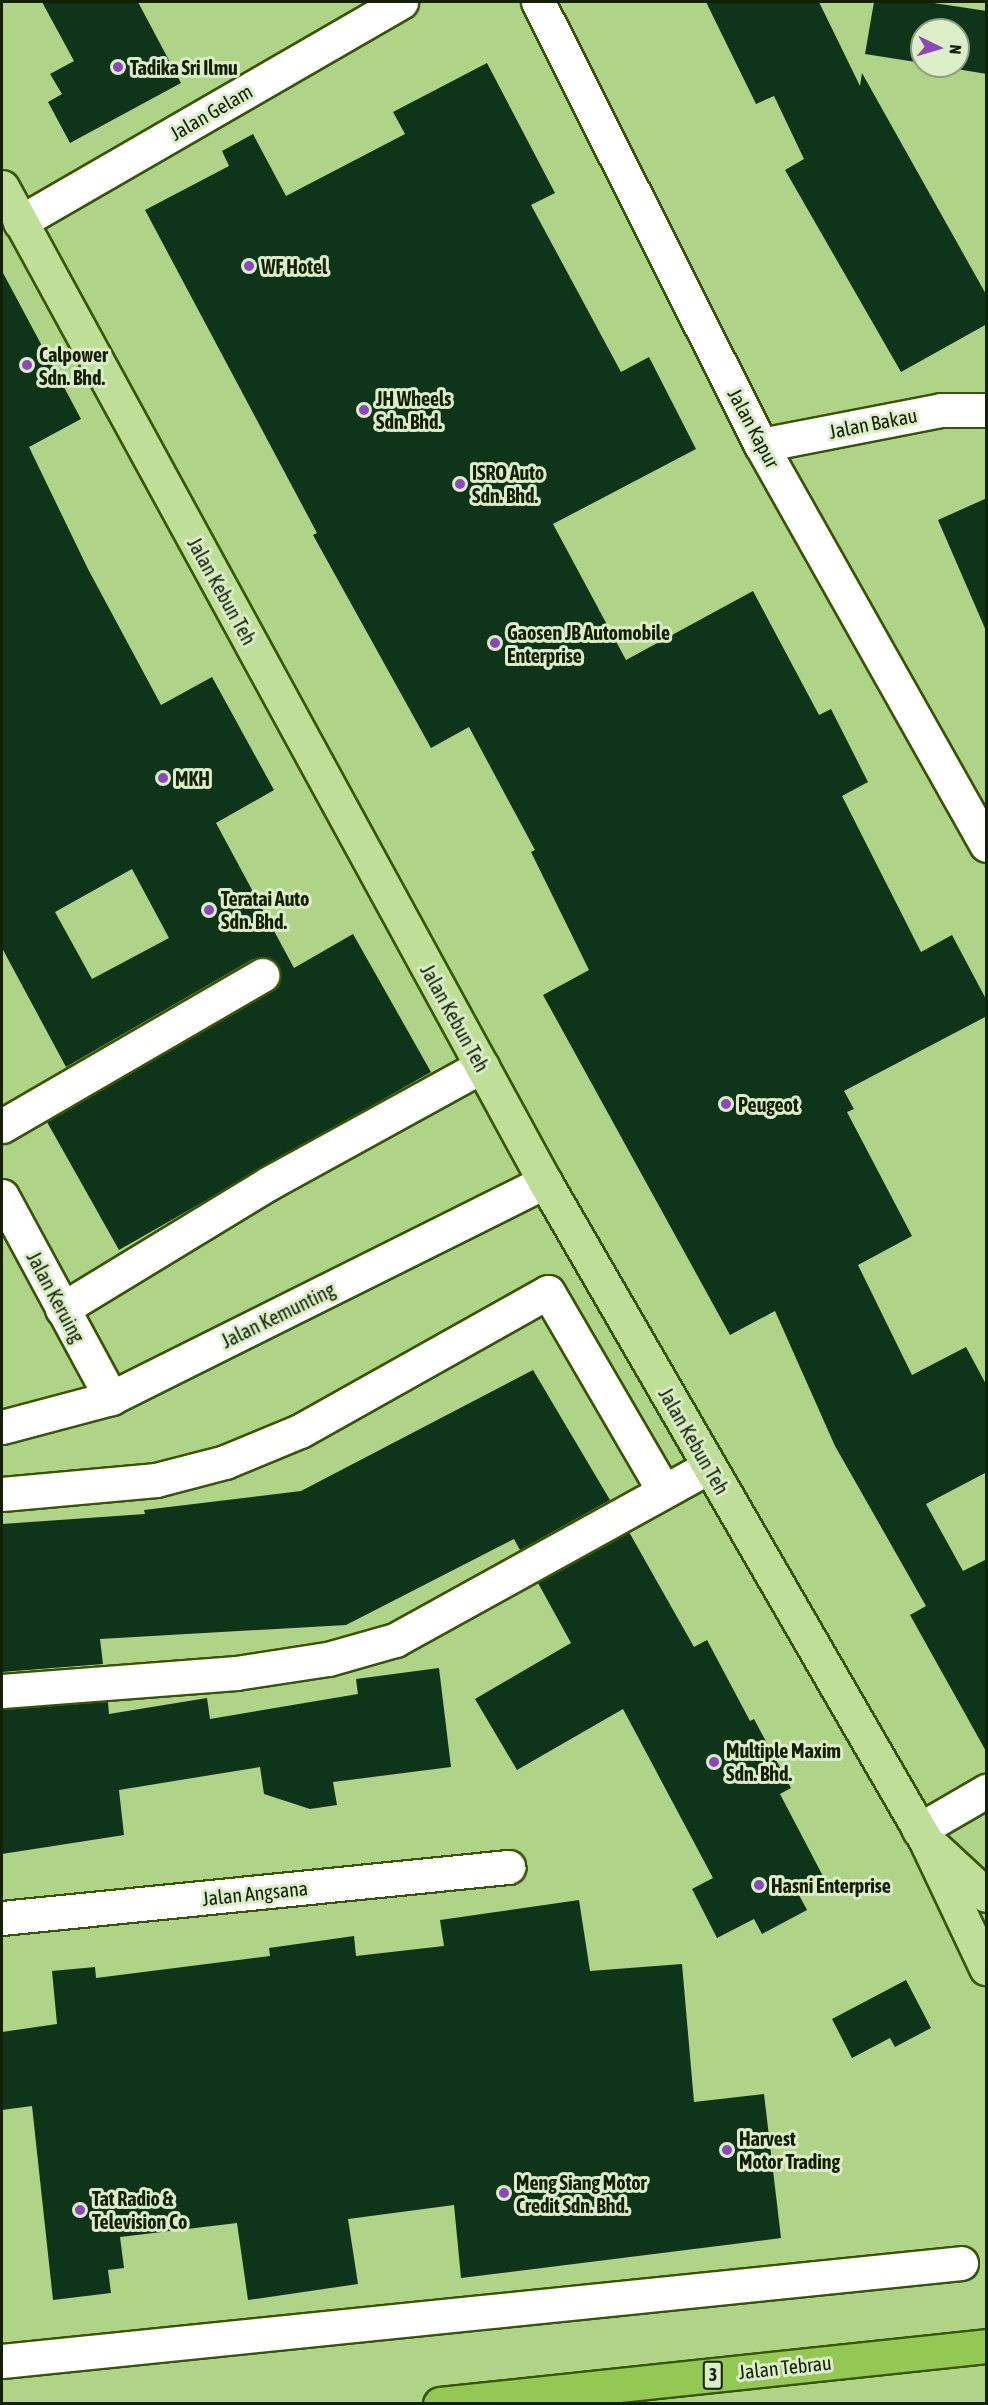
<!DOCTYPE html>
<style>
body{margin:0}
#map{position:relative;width:988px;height:2405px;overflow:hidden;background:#afd488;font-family:"Asap Condensed",sans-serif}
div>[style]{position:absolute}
.building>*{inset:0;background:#0e3519}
.roads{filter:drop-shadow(2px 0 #375603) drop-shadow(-2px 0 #375603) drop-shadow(0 2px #375603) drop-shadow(0 -2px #375603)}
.minor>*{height:33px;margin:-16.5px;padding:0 16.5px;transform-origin:16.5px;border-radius:16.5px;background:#fff}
.major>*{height:33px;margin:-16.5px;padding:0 16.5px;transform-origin:16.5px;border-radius:16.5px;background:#bfde98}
.highway>*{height:33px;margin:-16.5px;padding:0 16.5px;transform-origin:16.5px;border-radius:16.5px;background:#94c854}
.dots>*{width:16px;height:16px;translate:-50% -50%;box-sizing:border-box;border:3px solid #dbeec8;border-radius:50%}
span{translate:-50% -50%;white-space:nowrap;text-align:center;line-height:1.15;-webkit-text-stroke:6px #dbeec8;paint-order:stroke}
.shield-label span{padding:2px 4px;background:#dbeec8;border:2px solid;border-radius:4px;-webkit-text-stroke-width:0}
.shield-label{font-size:18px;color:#132003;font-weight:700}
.poi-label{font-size:20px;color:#132003;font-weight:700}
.left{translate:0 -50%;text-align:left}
.street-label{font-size:20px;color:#132003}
.frame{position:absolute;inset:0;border:3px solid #132003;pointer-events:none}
.north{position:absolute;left:910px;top:18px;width:60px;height:60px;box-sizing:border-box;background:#dbeec8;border:2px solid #8b9c79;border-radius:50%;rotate:95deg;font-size:16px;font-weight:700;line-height:24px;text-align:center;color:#132003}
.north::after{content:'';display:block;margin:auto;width:21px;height:27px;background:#8d47bb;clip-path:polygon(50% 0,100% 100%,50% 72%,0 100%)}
</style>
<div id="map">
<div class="building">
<div style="clip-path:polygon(42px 2px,138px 2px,181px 83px,70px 143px,48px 102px,62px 94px,50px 74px,74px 61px)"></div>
<div style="clip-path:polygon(706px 2px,819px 2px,860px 86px,862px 73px,987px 296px,987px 324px,901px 372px,785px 170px,804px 159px,774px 96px,756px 104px)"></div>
<div style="clip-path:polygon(874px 2px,927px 2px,987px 11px,987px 74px,938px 66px,958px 66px,958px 30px,922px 30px,922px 63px,865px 54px)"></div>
<div style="clip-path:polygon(487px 63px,555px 193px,531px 205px,621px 372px,649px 357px,696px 449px,553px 524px,626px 660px,753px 591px,819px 715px,831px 709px,868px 782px,842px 796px,921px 952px,952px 935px,987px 1001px,987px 1016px,844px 1091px,854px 1109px,847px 1112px,912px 1236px,858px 1265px,912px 1375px,966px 1347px,987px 1386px,987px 1472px,926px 1504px,963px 1571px,987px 1559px,987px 1753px,910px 1615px,926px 1606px,835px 1446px,775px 1311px,730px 1335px,543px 995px,589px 970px,531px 852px,535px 850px,469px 727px,431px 748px,313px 535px,317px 533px,145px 210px,229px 166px,222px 151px,253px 134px,286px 196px,405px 134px,393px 112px)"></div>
<div style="clip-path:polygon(evenodd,2px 271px,81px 419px,29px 447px,88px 569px,161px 705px,212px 677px,274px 790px,216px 823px,294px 968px,353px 934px,431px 1072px,119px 1250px,47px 1122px,271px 991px,281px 974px,271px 959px,253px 959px,66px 1067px,2px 948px,2px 271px,132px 869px,169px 938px,92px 979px,55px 912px,132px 869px)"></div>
<div style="clip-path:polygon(987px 498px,987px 633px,938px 520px)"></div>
<div style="clip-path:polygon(533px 1370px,610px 1500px,520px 1550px,514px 1539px,346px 1625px,100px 1639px,103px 1664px,2px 1672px,2px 1524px,145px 1514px,144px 1510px,301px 1491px)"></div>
<div style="clip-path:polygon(629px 1532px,694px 1647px,707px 1640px,750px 1721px,754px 1719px,791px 1788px,780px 1794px,825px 1880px,799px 1895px,807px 1910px,762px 1934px,754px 1919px,717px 1938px,692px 1889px,713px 1878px,623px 1709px,517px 1770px,475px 1699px,571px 1643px,538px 1583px)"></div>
<div style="clip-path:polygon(439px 1668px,451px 1767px,333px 1782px,337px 1805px,310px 1809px,264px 1794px,260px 1767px,119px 1790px,124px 1835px,2px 1854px,2px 1709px,108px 1702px,109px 1714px,207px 1698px,210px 1719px,358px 1694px,356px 1679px)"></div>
<div style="clip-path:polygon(579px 1900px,590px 1971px,682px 1964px,694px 2102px,764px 2094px,781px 2238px,461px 2278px,454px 2205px,348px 2219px,358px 2284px,248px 2300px,237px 2223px,120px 2237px,124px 2268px,108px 2270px,111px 2293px,53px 2300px,32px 2106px,2px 2110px,2px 2032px,57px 2024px,52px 1971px,95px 1967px,96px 1978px,270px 1956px,269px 1948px,354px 1936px,356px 1956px,444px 1946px,440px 1920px)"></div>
<div style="clip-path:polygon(906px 1980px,931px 2028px,895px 2047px,890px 2038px,852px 2058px,832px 2019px)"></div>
</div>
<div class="roads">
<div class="minor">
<div style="left:538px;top:2px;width:496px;rotate:63.3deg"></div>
<div style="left:761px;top:445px;width:459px;rotate:60.6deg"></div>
<div style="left:20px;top:222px;width:440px;rotate:-30deg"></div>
<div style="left:761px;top:445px;width:183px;rotate:-11deg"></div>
<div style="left:941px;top:410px;width:45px"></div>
<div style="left:2px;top:1126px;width:301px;rotate:-30.1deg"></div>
<div style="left:2px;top:1196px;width:230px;rotate:61.6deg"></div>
<div style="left:62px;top:1309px;width:242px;rotate:-31.3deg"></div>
<div style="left:269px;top:1183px;width:243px;rotate:-28.8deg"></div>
<div style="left:2px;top:1427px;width:113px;rotate:-14.9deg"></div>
<div style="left:111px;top:1398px;width:485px;rotate:-26.5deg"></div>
<div style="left:2px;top:1494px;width:155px;rotate:-5.2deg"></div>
<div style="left:156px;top:1480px;width:71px;rotate:-14.6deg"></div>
<div style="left:225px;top:1462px;width:81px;rotate:-22.5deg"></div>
<div style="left:300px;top:1431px;width:284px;rotate:-29.3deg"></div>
<div style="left:548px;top:1292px;width:230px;rotate:59.8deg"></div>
<div style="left:2px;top:1691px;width:235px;rotate:-4.4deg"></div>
<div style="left:236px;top:1673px;width:93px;rotate:-8.7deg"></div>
<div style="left:328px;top:1659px;width:70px;rotate:-15.8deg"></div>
<div style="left:395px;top:1640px;width:359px;rotate:-28.9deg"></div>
<div style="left:919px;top:1830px;width:78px;rotate:-30.2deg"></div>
<div style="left:2px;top:1918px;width:509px;rotate:-5.76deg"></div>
<div style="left:2px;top:2361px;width:964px;rotate:-5.83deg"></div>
</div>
<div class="major">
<div style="left:2px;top:187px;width:1134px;rotate:61.38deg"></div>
<div style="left:545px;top:1182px;width:759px;rotate:59.96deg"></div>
<div style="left:925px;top:1839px;width:143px;rotate:64.7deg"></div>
<div style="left:935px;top:1848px;width:69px;rotate:42.7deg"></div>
</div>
<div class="highway">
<div style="left:440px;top:2404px;width:549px;rotate:-6.06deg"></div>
</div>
</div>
<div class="dots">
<div style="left:118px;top:67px;background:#8d47bb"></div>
<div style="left:249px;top:266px;background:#8d47bb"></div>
<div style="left:27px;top:365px;background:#8d47bb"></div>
<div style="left:364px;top:410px;background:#8d47bb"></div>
<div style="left:460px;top:484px;background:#8d47bb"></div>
<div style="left:495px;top:643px;background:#8d47bb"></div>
<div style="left:163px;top:778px;background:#8d47bb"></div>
<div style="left:209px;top:910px;background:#8d47bb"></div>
<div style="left:726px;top:1104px;background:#8d47bb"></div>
<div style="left:714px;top:1762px;background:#8d47bb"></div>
<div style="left:759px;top:1885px;background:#8d47bb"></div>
<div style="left:727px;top:2150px;background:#8d47bb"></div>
<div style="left:504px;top:2193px;background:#8d47bb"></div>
<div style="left:80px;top:2210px;background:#8d47bb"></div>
</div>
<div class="shield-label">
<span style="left:713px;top:2375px">3</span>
</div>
<div class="poi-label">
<span class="left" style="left:130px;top:67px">Tadika Sri Ilmu</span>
<span class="left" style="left:261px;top:266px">WF Hotel</span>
<span class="left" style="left:39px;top:366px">Calpower<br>Sdn. Bhd.</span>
<span class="left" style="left:376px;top:410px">JH Wheels<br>Sdn. Bhd.</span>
<span class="left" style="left:472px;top:484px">ISRO Auto<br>Sdn. Bhd.</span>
<span class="left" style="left:507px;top:644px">Gaosen JB Automobile<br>Enterprise</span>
<span class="left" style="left:175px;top:778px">MKH</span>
<span class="left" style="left:221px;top:910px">Teratai Auto<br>Sdn. Bhd.</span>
<span class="left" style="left:738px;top:1104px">Peugeot</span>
<span class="left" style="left:726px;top:1762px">Multiple Maxim<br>Sdn. Bhd.</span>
<span class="left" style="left:771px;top:1885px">Hasni Enterprise</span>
<span class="left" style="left:739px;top:2150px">Harvest<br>Motor Trading</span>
<span class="left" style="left:516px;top:2194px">Meng Siang Motor<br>Credit Sdn. Bhd.</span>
<span class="left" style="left:92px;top:2210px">Tat Radio &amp;<br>Television Co</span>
</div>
<div class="street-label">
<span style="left:211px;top:112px;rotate:-30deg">Jalan Gelam</span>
<span style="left:873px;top:423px;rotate:-11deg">Jalan Bakau</span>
<span style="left:754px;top:428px;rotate:62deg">Jalan Kapur</span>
<span style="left:222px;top:591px;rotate:61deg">Jalan Kebun Teh</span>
<span style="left:455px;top:1018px;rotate:61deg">Jalan Kebun Teh</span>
<span style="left:56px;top:1297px;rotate:62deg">Jalan Keruing</span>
<span style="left:278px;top:1315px;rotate:-26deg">Jalan Kemunting</span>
<span style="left:694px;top:1441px;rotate:60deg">Jalan Kebun Teh</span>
<span style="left:255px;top:1893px;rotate:-6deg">Jalan Angsana</span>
<span style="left:785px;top:2367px;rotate:-6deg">Jalan Tebrau</span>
</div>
<div class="frame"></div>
<div class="north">N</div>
</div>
